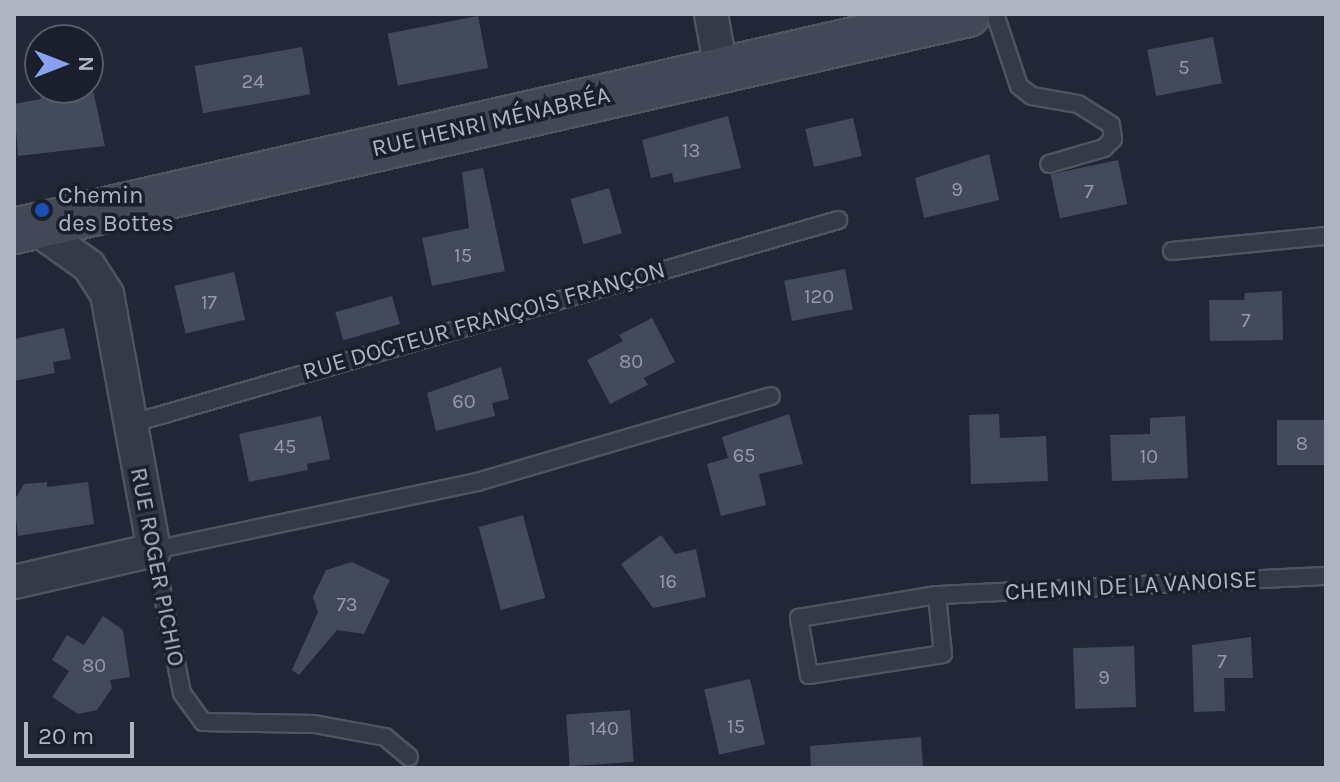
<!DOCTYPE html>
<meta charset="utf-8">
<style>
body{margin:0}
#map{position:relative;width:1340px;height:782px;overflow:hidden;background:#212736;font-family:Karla,sans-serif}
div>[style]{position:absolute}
.building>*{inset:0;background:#424a5b;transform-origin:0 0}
.roads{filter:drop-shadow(2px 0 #4f5461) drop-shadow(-2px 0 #4f5461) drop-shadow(0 2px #4f5461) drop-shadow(0 -2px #4f5461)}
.lane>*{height:16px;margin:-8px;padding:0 8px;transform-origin:8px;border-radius:8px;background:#343a46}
.street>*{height:32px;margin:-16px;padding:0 16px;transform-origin:16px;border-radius:16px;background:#343a46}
.secondary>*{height:44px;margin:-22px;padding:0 22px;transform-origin:22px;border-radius:22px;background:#434859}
.dots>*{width:22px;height:22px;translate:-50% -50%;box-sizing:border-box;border:4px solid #1a1f2b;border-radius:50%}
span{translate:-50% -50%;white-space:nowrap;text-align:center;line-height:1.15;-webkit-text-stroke:7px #1a1f2b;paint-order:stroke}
.number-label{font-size:20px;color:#949aa9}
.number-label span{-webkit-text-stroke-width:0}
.street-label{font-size:24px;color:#afb4c3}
.poi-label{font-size:24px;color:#afb4c3}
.left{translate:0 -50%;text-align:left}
.frame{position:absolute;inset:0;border:16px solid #afb4c3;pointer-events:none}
.north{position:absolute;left:24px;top:24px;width:80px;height:80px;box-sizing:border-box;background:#1a1f2b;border:2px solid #565b68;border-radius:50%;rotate:90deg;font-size:22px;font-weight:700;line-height:32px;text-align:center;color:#afb4c3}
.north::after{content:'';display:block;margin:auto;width:28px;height:36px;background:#86a2f1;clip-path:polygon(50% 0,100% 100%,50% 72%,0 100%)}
.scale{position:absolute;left:24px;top:722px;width:110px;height:36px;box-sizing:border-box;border:4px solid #afb4c3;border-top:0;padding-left:10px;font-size:24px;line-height:28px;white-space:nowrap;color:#afb4c3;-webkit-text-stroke:6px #1a1f2b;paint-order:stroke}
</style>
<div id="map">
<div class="building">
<div style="left:478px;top:16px;width:53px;height:92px;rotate:79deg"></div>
<div style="left:1213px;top:37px;width:47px;height:67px;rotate:79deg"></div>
<div style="left:302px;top:47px;width:48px;height:109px;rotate:80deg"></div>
<div style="clip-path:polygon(39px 88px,88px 88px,94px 94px,105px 146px,18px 156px,14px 104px,41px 99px)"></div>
<div style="clip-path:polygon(728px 116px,741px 168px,674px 183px,672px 173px,651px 178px,642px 140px)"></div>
<div style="left:853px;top:118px;width:39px;height:49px;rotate:77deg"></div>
<div style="clip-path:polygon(989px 154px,999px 200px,924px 218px,915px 178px)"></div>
<div style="left:1118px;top:160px;width:45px;height:69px;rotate:78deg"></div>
<div style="clip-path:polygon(483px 168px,505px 271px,432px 286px,422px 238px,469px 228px,462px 172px)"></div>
<div style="left:609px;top:188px;width:47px;height:40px;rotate:74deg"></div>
<div style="left:845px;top:269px;width:41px;height:62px;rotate:79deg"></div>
<div style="left:234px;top:272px;width:49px;height:61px;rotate:77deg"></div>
<div style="clip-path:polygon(1282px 291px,1283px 340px,1210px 341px,1209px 300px,1244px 300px,1245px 293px)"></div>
<div style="left:392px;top:296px;width:29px;height:59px;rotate:74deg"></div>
<div style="clip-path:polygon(652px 318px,675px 362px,644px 378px,648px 385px,610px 404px,587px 360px,623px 341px,619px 335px)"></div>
<div style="clip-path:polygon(64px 328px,71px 359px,53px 362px,55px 373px,14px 381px,14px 339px)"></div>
<div style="clip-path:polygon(501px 367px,509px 399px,492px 403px,495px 416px,436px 431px,427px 393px)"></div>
<div style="clip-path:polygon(789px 414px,803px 464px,759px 474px,766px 505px,721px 516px,707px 464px,728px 458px,722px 437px)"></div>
<div style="clip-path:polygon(999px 414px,1000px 438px,1046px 436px,1048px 481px,971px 484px,969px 415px)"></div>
<div style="clip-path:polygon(321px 416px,330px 459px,307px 464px,308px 470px,249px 482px,239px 434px)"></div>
<div style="clip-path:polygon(1185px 416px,1188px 478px,1112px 481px,1110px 435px,1150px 434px,1150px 418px)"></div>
<div style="left:1326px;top:420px;width:45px;height:49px;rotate:90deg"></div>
<div style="clip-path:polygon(47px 482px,47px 487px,88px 482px,94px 524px,18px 536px,14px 501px,24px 484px)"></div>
<div style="left:523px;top:515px;width:86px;height:46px;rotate:75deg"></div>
<div style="clip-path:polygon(661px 535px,675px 554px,696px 549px,706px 597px,653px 608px,621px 564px)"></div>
<div style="clip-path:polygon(352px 562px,390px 580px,364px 634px,337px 630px,299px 675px,292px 670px,318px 612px,313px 597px,326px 570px)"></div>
<div style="clip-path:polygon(103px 616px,123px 630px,130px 677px,110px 680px,112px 688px,97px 710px,78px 714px,52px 697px,69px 671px,52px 660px,67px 635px,84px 645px)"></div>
<div style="clip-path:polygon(1251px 637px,1253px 678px,1224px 678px,1225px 711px,1194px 712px,1192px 645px)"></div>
<div style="left:1134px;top:646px;width:61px;height:61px;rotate:88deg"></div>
<div style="left:750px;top:679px;width:67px;height:47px;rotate:77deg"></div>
<div style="left:630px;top:710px;width:52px;height:64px;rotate:86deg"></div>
<div style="clip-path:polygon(921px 737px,923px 768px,811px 768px,810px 746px)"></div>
</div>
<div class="roads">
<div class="lane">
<div style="left:995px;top:14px;width:76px;rotate:71.6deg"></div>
<div style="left:1019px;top:86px;width:16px;rotate:38deg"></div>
<div style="left:1032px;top:96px;width:47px;rotate:9.9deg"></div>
<div style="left:1078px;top:104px;width:39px;rotate:32deg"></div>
<div style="left:1111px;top:125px;width:14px;rotate:82deg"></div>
<div style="left:1113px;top:139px;width:13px;rotate:135deg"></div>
<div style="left:1104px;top:148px;width:57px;rotate:163.8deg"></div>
<div style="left:1172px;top:251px;width:155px;rotate:-5.6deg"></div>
<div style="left:130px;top:424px;width:737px;rotate:-16.07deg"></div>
<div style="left:937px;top:595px;width:59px;rotate:84.2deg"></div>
<div style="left:943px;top:654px;width:136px;rotate:171.1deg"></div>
<div style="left:809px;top:675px;width:58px;rotate:-100deg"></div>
<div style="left:799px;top:618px;width:140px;rotate:-9.5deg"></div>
<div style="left:937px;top:595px;width:389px;rotate:-2.8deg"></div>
<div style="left:409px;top:757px;width:31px;rotate:-140deg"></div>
<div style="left:385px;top:737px;width:72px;rotate:-169.6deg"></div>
<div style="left:314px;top:724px;width:111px;rotate:-179deg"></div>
<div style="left:203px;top:722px;width:36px;rotate:-126deg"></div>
<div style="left:182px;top:693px;width:146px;rotate:-101.1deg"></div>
<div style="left:154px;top:550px;width:330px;rotate:-11.9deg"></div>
<div style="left:477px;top:482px;width:306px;rotate:-16.3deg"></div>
</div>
<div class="street">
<div style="left:711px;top:14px;width:56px;rotate:79.7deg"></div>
<div style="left:14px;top:582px;width:144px;rotate:-12.9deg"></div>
<div style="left:154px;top:550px;width:260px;rotate:-100.4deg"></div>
<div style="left:107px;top:294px;width:33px;rotate:-123deg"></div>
<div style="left:89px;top:266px;width:69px;rotate:-144.5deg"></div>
</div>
<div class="secondary">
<div style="left:14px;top:231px;width:978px;rotate:-12.81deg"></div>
</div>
</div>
<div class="dots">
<div style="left:42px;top:210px;background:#1a4fb4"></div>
</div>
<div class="number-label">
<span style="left:1184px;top:67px">5</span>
<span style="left:253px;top:81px">24</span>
<span style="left:691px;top:150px">13</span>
<span style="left:957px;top:189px">9</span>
<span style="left:1089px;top:191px">7</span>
<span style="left:463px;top:255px">15</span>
<span style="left:819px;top:296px">120</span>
<span style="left:209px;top:302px">17</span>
<span style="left:1246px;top:320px">7</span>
<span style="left:631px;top:361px">80</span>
<span style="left:464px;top:401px">60</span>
<span style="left:1302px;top:443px">8</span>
<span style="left:285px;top:446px">45</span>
<span style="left:744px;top:455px">65</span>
<span style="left:1149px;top:456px">10</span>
<span style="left:668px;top:581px">16</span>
<span style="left:347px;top:604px">73</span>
<span style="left:1222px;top:661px">7</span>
<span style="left:94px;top:665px">80</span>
<span style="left:1104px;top:677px">9</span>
<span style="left:736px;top:726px">15</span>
<span style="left:604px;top:728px">140</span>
</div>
<div class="street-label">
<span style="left:491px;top:122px;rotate:-13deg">RUE HENRI MÉNABRÉA</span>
<span style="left:484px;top:321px;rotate:-16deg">RUE DOCTEUR FRANÇOIS FRANÇON</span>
<span style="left:157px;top:567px;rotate:79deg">RUE ROGER PICHIO</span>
<span style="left:1131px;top:586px;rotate:-3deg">CHEMIN DE LA VANOISE</span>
</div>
<div class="poi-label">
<span class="left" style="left:58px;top:210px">Chemin<br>des Bottes</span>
</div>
<div class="frame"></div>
<div class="north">N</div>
<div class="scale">20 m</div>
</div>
